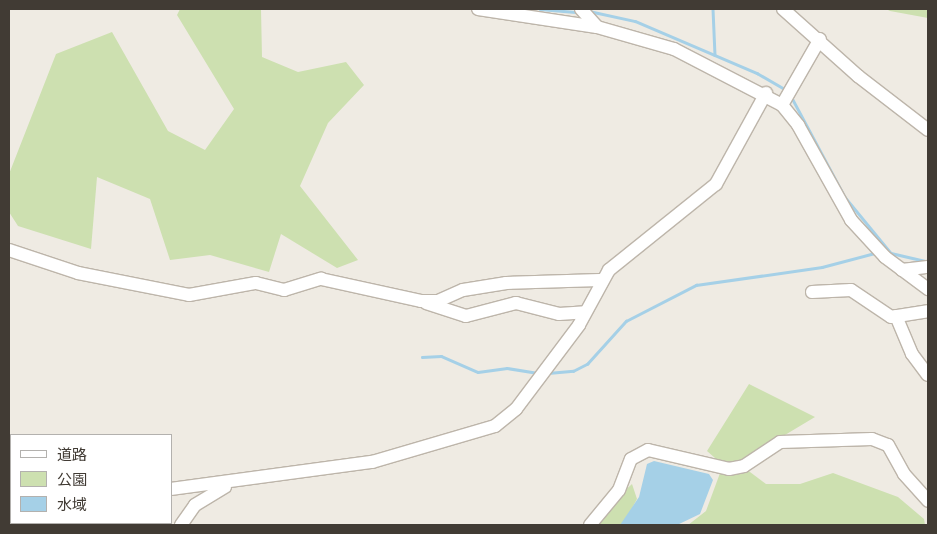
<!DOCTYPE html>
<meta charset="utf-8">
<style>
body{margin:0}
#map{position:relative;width:937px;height:534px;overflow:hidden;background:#efebe3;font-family:Helvetica,"Noto Sans JP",sans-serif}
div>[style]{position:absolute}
.green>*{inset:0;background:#cde0b0}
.water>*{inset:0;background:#a5d0e7}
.stream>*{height:2.5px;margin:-1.25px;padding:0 1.25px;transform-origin:1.25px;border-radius:1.25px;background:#a5d0e7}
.roads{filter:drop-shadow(1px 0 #bdb5aa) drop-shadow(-1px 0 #bdb5aa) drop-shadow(0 1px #bdb5aa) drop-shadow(0 -1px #bdb5aa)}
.minor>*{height:12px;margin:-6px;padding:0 6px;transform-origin:6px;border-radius:6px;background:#fff}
span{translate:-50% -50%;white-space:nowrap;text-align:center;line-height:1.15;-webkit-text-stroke:4px #fff;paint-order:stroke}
.frame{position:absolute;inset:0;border:10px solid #413b34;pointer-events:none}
.legend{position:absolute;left:10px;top:434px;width:162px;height:90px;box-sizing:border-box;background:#fff;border:1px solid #b3b1ae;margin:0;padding:6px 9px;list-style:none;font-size:15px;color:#413b34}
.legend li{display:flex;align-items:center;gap:10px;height:25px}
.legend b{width:25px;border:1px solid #b3b1ae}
</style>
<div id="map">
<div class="green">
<div style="clip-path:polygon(180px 9px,261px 9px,262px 57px,298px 72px,346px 62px,364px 85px,328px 123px,300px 186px,358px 260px,337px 268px,281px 234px,269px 272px,210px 255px,170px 260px,150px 199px,97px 177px,91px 249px,18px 226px,9px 212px,9px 174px,56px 54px,112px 32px,168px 131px,205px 150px,234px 109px,177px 15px)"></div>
<div style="clip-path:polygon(886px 9px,928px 9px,928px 18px,890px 11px)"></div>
<div style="clip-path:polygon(749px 384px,815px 417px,738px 463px,766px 484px,800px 484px,833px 473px,898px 497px,924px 519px,925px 525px,688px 525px,706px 511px,723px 465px,707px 451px)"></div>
<div style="clip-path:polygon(632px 484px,637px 499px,623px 525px,588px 525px)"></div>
</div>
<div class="water">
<div style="clip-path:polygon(654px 461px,709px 474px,713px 480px,700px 514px,677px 525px,620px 525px,639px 497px,647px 464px)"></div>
</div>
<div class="stream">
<div style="left:540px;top:9px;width:38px;rotate:5deg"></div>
<div style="left:713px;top:9px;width:46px;rotate:87.5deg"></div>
<div style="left:589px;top:11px;width:47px;rotate:12.3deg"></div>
<div style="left:635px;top:21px;width:133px;rotate:23.1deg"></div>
<div style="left:757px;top:73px;width:34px;rotate:30deg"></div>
<div style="left:791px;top:96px;width:115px;rotate:61.9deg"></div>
<div style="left:845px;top:197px;width:72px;rotate:50.6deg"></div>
<div style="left:891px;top:253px;width:37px;rotate:13deg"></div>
<div style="left:422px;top:357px;width:19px;rotate:-3deg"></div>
<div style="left:441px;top:356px;width:40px;rotate:23.4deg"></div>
<div style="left:478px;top:372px;width:29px;rotate:-8deg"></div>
<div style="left:507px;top:368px;width:31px;rotate:9deg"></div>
<div style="left:548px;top:373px;width:25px;rotate:-5deg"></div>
<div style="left:573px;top:371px;width:16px;rotate:-27deg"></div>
<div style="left:587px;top:364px;width:58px;rotate:-47.8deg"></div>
<div style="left:626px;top:321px;width:79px;rotate:-27.2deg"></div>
<div style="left:696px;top:285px;width:127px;rotate:-8.1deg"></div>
<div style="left:822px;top:267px;width:55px;rotate:-14.8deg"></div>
</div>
<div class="roads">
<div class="minor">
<div style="left:478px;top:9px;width:120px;rotate:8.6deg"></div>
<div style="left:581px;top:9px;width:24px;rotate:48deg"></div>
<div style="left:597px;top:27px;width:80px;rotate:15.9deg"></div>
<div style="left:674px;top:49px;width:122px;rotate:27.4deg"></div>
<div style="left:782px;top:105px;width:26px;rotate:51deg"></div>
<div style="left:798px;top:125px;width:109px;rotate:60.8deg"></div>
<div style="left:851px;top:220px;width:50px;rotate:47.4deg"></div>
<div style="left:885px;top:257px;width:54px;rotate:36.7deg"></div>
<div style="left:783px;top:9px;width:101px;rotate:41.8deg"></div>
<div style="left:858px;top:76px;width:88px;rotate:37.6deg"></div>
<div style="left:782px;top:105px;width:76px;rotate:-60.1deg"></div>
<div style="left:9px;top:250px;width:73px;rotate:18.4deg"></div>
<div style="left:78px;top:273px;width:113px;rotate:11.2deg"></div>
<div style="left:189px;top:295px;width:68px;rotate:-10.2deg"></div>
<div style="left:256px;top:283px;width:29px;rotate:14deg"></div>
<div style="left:284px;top:290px;width:39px;rotate:-17deg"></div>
<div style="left:321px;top:279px;width:102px;rotate:12.4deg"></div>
<div style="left:421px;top:301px;width:17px"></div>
<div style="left:438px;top:301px;width:27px;rotate:-24deg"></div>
<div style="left:463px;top:290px;width:44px;rotate:-9.2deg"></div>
<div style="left:506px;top:283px;width:94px;rotate:-1.8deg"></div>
<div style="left:902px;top:270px;width:26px;rotate:-7deg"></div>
<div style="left:812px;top:292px;width:39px;rotate:-3deg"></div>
<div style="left:851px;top:290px;width:48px;rotate:34deg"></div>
<div style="left:891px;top:317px;width:37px;rotate:-9deg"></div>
<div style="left:426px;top:303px;width:42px;rotate:18deg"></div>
<div style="left:466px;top:316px;width:52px;rotate:-14.6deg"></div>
<div style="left:516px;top:303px;width:44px;rotate:14.3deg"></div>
<div style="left:559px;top:314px;width:26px;rotate:-4deg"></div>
<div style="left:896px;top:316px;width:41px;rotate:67.2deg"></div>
<div style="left:912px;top:354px;width:26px;rotate:53deg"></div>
<div style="left:171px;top:489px;width:203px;rotate:-7.7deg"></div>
<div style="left:372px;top:462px;width:128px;rotate:-16.3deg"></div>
<div style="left:495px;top:426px;width:27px;rotate:-39deg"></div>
<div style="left:516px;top:409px;width:105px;rotate:-53.1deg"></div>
<div style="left:579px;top:325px;width:63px;rotate:-61.4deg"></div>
<div style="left:609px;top:270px;width:137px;rotate:-38.8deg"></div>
<div style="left:716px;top:184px;width:104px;rotate:-61.2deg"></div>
<div style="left:81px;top:525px;width:5px;rotate:-22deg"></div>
<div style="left:181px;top:525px;width:24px;rotate:-55deg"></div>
<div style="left:195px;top:505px;width:35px;rotate:-31deg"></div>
<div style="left:590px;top:525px;width:45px;rotate:-50.4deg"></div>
<div style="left:619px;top:490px;width:33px;rotate:-69deg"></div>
<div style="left:631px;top:459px;width:19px;rotate:-28deg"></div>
<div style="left:648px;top:450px;width:83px;rotate:13.2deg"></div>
<div style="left:729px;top:469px;width:15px;rotate:-11deg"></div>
<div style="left:744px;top:466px;width:43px;rotate:-33.7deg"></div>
<div style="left:780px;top:442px;width:92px;rotate:-1.9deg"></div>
<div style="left:872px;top:439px;width:17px;rotate:21deg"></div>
<div style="left:888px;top:445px;width:33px;rotate:61deg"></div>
<div style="left:904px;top:474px;width:36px;rotate:48deg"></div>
</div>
</div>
<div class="frame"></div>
<ul class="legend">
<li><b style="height:6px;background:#fff"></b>道路</li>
<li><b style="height:14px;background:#cde0b0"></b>公園</li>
<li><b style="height:14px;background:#a5d0e7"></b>水域</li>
</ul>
</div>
